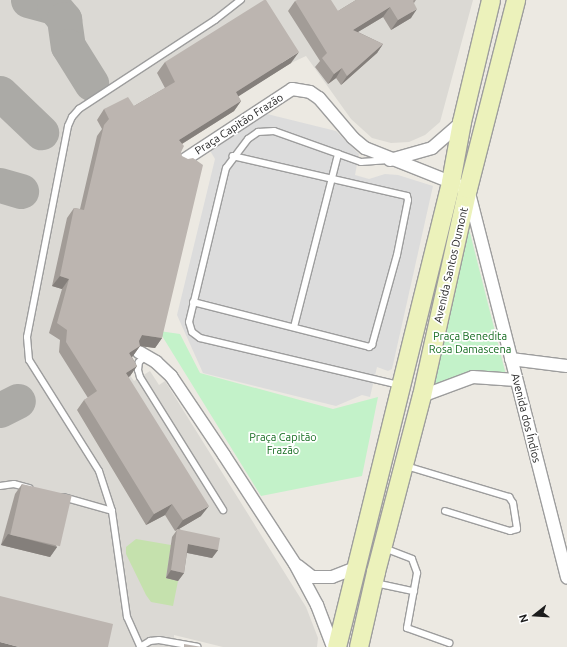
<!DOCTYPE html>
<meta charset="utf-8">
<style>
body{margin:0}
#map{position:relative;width:567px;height:647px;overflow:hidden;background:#ece9e2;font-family:Ubuntu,sans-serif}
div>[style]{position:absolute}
.airport>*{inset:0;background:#dbd9d4}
.grass>*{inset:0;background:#c5e1ad}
.park>*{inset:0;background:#c3f2c9}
.parking>*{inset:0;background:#dcdcdc}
.taxiway>*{height:35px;margin:-17.5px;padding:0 17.5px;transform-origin:17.5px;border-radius:17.5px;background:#abaaa6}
.roads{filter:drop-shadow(1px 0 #9d9d9d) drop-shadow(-1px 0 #9d9d9d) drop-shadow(0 1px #9d9d9d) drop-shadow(0 -1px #9d9d9d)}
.service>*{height:6px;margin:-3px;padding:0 3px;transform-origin:3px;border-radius:3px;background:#fff}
.minor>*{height:12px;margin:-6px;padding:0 6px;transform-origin:6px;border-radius:6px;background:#fff}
.secondary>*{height:18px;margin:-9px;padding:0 9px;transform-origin:9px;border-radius:9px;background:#ecf2bb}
.wall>*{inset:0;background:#a29c97}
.shaded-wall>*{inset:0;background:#847f7b}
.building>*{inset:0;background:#bcb5b0;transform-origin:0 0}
span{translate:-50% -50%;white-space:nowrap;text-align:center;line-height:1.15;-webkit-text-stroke:3.5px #fff;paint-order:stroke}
.street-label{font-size:11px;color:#1c1c1c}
.park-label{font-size:11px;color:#176d22}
.north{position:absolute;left:515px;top:595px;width:40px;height:40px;-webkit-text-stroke:3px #fff;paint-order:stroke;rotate:253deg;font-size:11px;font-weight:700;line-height:16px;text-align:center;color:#1c1c1c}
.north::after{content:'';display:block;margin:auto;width:14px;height:18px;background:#1c1c1c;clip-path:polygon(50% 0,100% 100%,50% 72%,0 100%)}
</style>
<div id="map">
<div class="airport">
<div style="clip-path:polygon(0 0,473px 0,440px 122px,425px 135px,409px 142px,391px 143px,372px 138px,351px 119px,306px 56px,291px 63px,229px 102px,234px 111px,172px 150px,147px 347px,122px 364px,134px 381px,150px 371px,159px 385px,165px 381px,306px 607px,318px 638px,317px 647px,223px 647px,174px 635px,174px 647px,0 647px)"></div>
</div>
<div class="grass">
<div style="clip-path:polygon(136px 539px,171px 545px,166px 578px,178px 581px,173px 606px,151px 602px,146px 595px,126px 554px,126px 547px)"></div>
</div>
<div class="park">
<div style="clip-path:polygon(469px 229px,506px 375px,477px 371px,432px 387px)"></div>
<div style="clip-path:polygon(159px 331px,180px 334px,200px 373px,333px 409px,378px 397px,362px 476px,261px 496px)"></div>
</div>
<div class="parking">
<div style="clip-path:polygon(267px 114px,336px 131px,359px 154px,355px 175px,369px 179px,385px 174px,398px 175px,433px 186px,392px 369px,388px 371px,377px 367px,370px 397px,362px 395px,336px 406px,203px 373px,177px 315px,215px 159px,209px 149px)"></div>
</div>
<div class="taxiway">
<div style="left:28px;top:0;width:27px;rotate:15deg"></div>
<div style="left:54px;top:7px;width:16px;rotate:50deg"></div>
<div style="left:64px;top:19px;width:27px;rotate:82deg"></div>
<div style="left:68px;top:46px;width:44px;rotate:58.1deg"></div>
<div style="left:0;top:93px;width:57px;rotate:43.6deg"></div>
<div style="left:0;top:185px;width:22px;rotate:16deg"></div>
<div style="left:0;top:410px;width:20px;rotate:-27deg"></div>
</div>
<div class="roads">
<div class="service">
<div style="left:389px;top:160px;width:28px;rotate:176deg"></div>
<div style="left:361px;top:162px;width:92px;rotate:-160.4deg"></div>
<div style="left:274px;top:131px;width:16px;rotate:176deg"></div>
<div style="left:258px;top:132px;width:12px;rotate:145deg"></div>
<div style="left:248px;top:139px;width:36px;rotate:127deg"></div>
<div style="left:226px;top:168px;width:158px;rotate:103.5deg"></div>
<div style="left:189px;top:322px;width:10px;rotate:73deg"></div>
<div style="left:192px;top:332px;width:10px;rotate:37deg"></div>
<div style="left:200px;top:338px;width:204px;rotate:13.3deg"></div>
<div style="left:193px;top:302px;width:182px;rotate:14.3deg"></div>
<div style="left:369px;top:347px;width:4px;rotate:-34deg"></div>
<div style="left:372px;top:345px;width:93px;rotate:-74.5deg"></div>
<div style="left:397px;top:255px;width:56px;rotate:-78.7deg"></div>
<div style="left:408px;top:200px;width:4px;rotate:-104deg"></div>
<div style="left:407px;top:196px;width:179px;rotate:-167.1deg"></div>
<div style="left:294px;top:327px;width:179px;rotate:-75.7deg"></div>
<div style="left:147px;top:355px;width:11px;rotate:139deg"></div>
<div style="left:139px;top:362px;width:8px;rotate:97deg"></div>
<div style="left:138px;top:370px;width:7px;rotate:74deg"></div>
<div style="left:140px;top:377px;width:157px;rotate:58deg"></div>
<div style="left:406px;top:466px;width:108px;rotate:16.8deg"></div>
<div style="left:509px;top:497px;width:7px;rotate:56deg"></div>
<div style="left:513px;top:503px;width:26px;rotate:81deg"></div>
<div style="left:517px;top:529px;width:7px;rotate:164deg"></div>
<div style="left:510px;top:531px;width:68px;rotate:-162.9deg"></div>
<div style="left:0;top:486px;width:14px;rotate:-8deg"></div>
<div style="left:14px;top:484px;width:16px;rotate:15deg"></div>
<div style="left:63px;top:497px;width:51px;rotate:15.9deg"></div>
<div style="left:384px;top:548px;width:30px;rotate:21deg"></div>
<div style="left:412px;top:559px;width:15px;rotate:70deg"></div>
<div style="left:417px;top:573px;width:56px;rotate:100.3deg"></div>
<div style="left:407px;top:628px;width:45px;rotate:19.7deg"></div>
<div style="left:375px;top:583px;width:40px;rotate:12deg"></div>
<div style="left:140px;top:646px;width:32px;rotate:-114deg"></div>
<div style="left:127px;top:617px;width:107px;rotate:-98.1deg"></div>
<div style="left:112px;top:511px;width:42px;rotate:-108deg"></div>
<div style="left:99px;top:471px;width:131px;rotate:-122.2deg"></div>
<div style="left:29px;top:360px;width:23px;rotate:-95deg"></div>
<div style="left:27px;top:337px;width:215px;rotate:-79deg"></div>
<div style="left:68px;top:126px;width:10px;rotate:-66deg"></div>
<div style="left:72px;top:117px;width:11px;rotate:-49deg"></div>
<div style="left:79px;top:109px;width:163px;rotate:-33.2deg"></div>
<div style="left:215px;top:20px;width:33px;rotate:-38deg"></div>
<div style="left:140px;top:647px;width:12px;rotate:-31deg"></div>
<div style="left:150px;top:641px;width:9px;rotate:-6deg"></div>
<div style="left:159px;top:640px;width:39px;rotate:10deg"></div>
</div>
<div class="minor">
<div style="left:390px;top:160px;width:44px;rotate:-15.9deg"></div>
<div style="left:432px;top:148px;width:40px;rotate:-41deg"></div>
<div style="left:181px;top:162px;width:133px;rotate:-33.3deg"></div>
<div style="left:292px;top:89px;width:18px;rotate:9deg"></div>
<div style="left:310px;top:92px;width:11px;rotate:34deg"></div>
<div style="left:319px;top:98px;width:52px;rotate:49.6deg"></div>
<div style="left:353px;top:138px;width:16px;rotate:40deg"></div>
<div style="left:365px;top:148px;width:111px;rotate:21.7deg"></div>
<div style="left:468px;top:189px;width:401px;rotate:75.7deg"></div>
<div style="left:139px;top:352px;width:20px;rotate:30deg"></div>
<div style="left:156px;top:362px;width:21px;rotate:43deg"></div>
<div style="left:171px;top:376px;width:95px;rotate:56.1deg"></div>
<div style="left:224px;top:455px;width:130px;rotate:56.9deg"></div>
<div style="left:295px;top:564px;width:47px;rotate:61.8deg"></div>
<div style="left:317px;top:605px;width:45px;rotate:69.1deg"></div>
<div style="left:511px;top:359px;width:56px;rotate:7.1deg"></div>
<div style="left:422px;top:396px;width:54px;rotate:-20.4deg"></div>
<div style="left:473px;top:377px;width:43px;rotate:4deg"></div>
<div style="left:298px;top:566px;width:18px;rotate:38deg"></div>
<div style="left:312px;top:577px;width:20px"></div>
<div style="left:332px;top:577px;width:26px;rotate:-21deg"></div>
</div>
<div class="secondary">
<div style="left:337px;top:647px;width:479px;rotate:-76.2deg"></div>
<div style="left:451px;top:182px;width:61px;rotate:-79.6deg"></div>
<div style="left:462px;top:122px;width:125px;rotate:-76.6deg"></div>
<div style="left:359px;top:647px;width:77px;rotate:-77.2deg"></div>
<div style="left:376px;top:572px;width:182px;rotate:-75.4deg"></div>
<div style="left:422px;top:396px;width:212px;rotate:-77.5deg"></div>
<div style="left:468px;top:189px;width:195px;rotate:-75.7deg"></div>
</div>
</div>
<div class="wall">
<div style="clip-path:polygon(356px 0,416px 0,414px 3px,411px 18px,391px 30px,383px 17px,358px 32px,383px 44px,377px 53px,341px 85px,336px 78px,328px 84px,315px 67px,320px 61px,288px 11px,295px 1px,338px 11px)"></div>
<div style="clip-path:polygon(165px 62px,291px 63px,238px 96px,241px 101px,234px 111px,182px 144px,181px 152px,162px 338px,155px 348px,140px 346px,132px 357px,137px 366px,130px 376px,128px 377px,201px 516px,179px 529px,218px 550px,212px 558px,187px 553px,184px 573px,178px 581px,166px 578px,172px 537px,177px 530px,175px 531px,165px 515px,146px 525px,77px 410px,84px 400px,88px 398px,59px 352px,60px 340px,49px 333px,62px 289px,52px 286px,67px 218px,74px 208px,80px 209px,97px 136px,102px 129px,97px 120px,104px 109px,134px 106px,165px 88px,157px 73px)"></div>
<div style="clip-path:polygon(22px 484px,57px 547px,50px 557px,1px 545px,15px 494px)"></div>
</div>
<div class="shaded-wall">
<div style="clip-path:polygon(390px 7px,383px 17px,346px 39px,353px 30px)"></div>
<div style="clip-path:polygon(417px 9px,411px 18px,391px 30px,398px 20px)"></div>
<div style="clip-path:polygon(383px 44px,377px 53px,341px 85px,347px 76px)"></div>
<div style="clip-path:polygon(299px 52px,291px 63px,228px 103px,236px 92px)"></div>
<div style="clip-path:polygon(342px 68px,336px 78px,328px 84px,334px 74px)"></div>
<div style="clip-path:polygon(241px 101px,234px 111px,172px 150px,179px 140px)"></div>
<div style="clip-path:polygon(60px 276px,69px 279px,62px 289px,52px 286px)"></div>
<div style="clip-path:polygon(142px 335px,162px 338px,155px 348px,140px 346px,133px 356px,122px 364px)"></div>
<div style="clip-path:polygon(137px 366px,130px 376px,119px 383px,126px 373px)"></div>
<div style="clip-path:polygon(172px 504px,165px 515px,146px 525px,154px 514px)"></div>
<div style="clip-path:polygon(209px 506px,201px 516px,177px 530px,177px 529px,175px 531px,183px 520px)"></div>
<div style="clip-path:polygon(8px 534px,57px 547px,50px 557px,1px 545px)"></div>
<div style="clip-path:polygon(188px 544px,218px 550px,212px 558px,183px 552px)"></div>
<div style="clip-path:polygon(171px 570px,184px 573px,178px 581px,166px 578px)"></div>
<div style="clip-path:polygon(0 642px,19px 647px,0 647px)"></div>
</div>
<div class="building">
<div style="clip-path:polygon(264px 0,266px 0,299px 52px,236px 92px,241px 101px,179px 140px,184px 146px,181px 152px,182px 156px,188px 159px,193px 158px,203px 165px,162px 338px,142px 335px,139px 341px,140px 346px,129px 353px,137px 366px,126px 373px,209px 506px,183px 520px,172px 504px,154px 514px,84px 400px,97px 391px,66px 342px,67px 330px,57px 323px,69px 279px,60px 276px,74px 208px,84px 210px,104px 125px,109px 119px,104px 109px,128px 97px,134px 106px,175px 82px,165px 62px)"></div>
<div style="clip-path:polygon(297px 0,331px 0,338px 11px,356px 0,414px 0,413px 1px,417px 9px,398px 20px,390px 7px,353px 30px,383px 44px,347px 76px,342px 68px,334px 74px,322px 58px,327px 53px,295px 1px)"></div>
<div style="left:22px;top:484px;width:51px;height:52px;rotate:13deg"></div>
<div style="clip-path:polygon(177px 529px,220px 538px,218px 550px,188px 544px,184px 573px,171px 570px)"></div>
<div style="clip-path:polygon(0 596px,113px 624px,108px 647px,19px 647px,0 642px)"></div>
<div style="clip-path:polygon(184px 644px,202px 647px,184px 647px)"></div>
</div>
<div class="street-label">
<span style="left:239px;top:124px;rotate:-33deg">Praça Capitão Frazão</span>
<span style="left:451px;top:265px;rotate:-77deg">Avenida Santos Dumont</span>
<span style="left:526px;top:418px;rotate:76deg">Avenida dos Índios</span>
</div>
<div class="park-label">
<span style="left:470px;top:343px">Praça Benedita<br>Rosa Damascena</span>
<span style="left:283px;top:444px">Praça Capitão<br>Frazão</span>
</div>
<div class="north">N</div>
</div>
